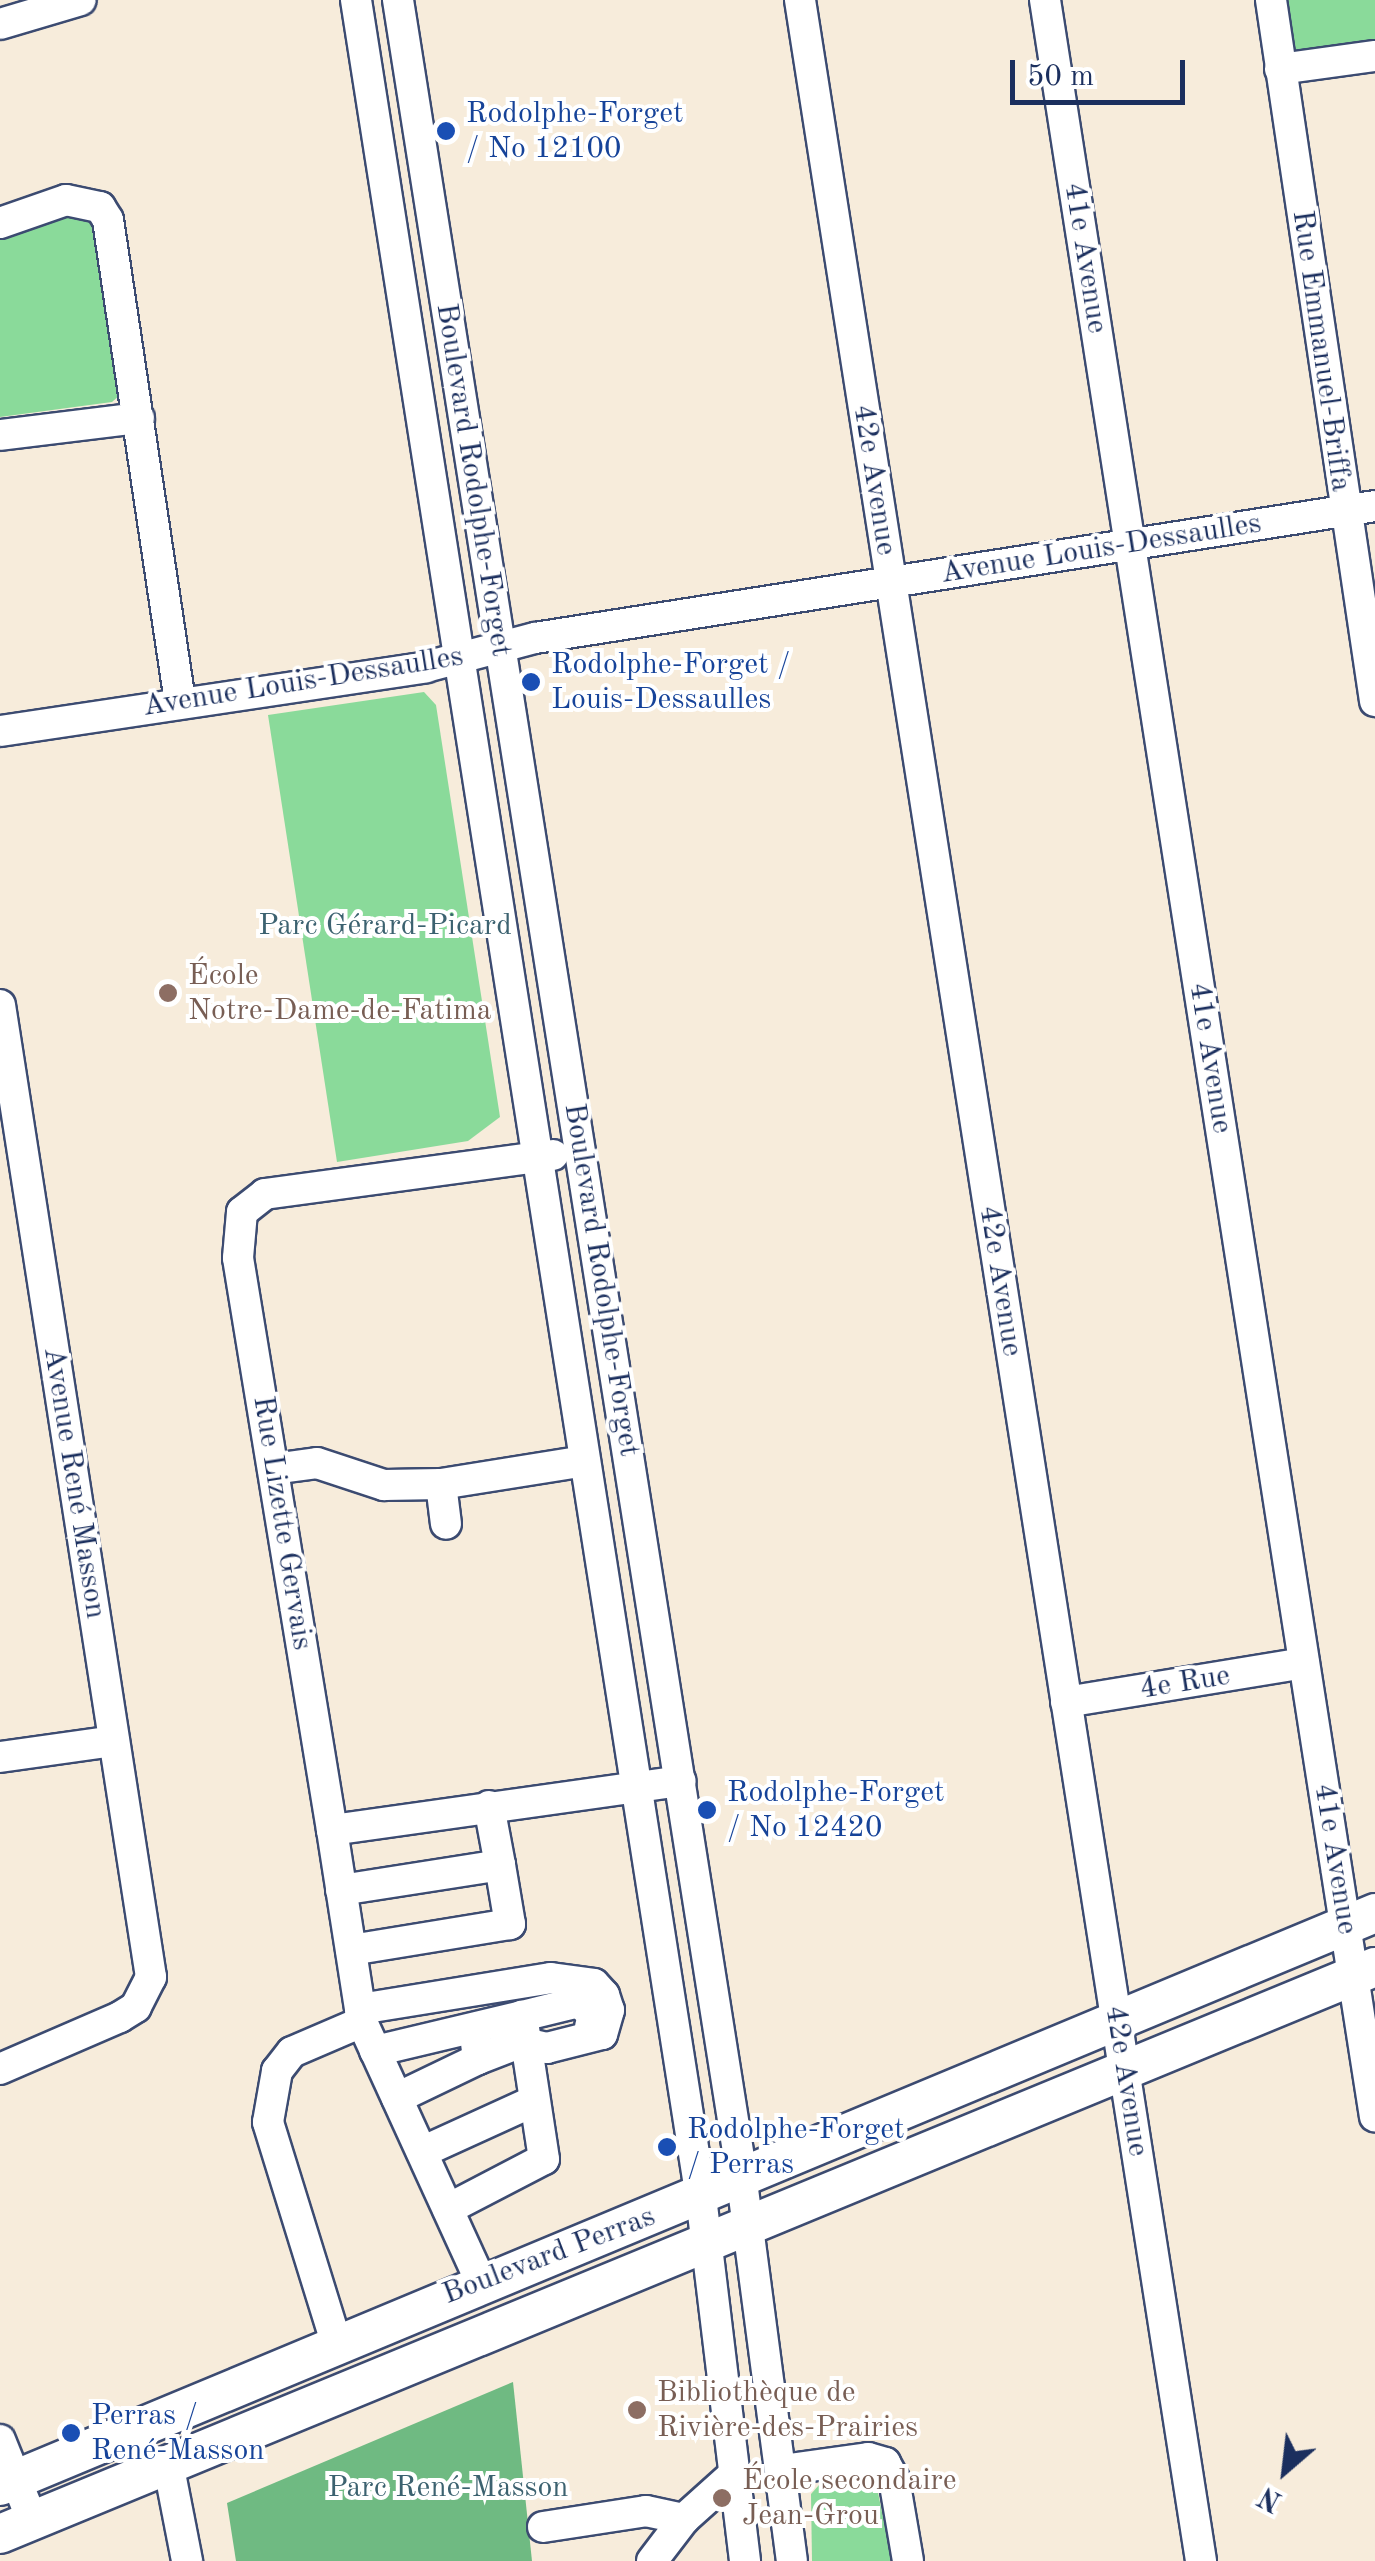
<!DOCTYPE html>
<meta charset="utf-8">
<style>
body{margin:0}
#map{position:relative;width:1375px;height:2561px;overflow:hidden;background:#f7ecdb;font-family:"Old Standard TT",serif}
div>[style]{position:absolute}
.green>*{inset:0;background:#8ada9a}
.forest>*{inset:0;background:#6fba82}
.roads{filter:drop-shadow(2px 0 #3c4b71) drop-shadow(-2px 0 #3c4b71) drop-shadow(0 2px #3c4b71) drop-shadow(0 -2px #3c4b71)}
.minor>*{height:30px;margin:-15px;padding:0 15px;transform-origin:15px;border-radius:15px;background:#fff}
.major>*{height:38px;margin:-19px;padding:0 19px;transform-origin:19px;border-radius:19px;background:#fff}
.dots>*{width:28px;height:28px;translate:-50% -50%;box-sizing:border-box;border:5px solid #fff;border-radius:50%}
span{translate:-50% -50%;white-space:nowrap;text-align:center;line-height:1.15;-webkit-text-stroke:8px #fff;paint-order:stroke}
.transit-label{font-size:30px;color:#164399}
.left{translate:0 -50%;text-align:left}
.street-label{font-size:30px;color:#1b2f5e}
.park-label{font-size:30px;color:#3c6270}
.education-label{font-size:30px;color:#785e54}
.north{position:absolute;left:1235px;top:2421px;width:100px;height:100px;-webkit-text-stroke:8px #fff;paint-order:stroke;rotate:208deg;font-size:28px;font-weight:700;line-height:40px;text-align:center;color:#1b2f5e}
.north::after{content:'';display:block;margin:auto;width:35px;height:45px;background:#1b2f5e;clip-path:polygon(50% 0,100% 100%,50% 72%,0 100%)}
.scale{position:absolute;left:1010px;top:60px;width:175px;height:45px;box-sizing:border-box;border:5px solid #1b2f5e;border-top:0;padding-left:12px;font-size:30px;line-height:35px;white-space:nowrap;color:#1b2f5e;-webkit-text-stroke:8px #fff;paint-order:stroke}
</style>
<div id="map">
<div class="green">
<div style="clip-path:polygon(1281px 0,1375px 0,1375px 44px,1289px 57px)"></div>
<div style="clip-path:polygon(66px 215px,93px 219px,120px 395px,112px 402px,0 417px,0 238px)"></div>
<div style="clip-path:polygon(424px 692px,436px 705px,500px 1117px,468px 1141px,337px 1162px,268px 715px)"></div>
<div style="clip-path:polygon(875px 2478px,892px 2561px,812px 2561px,811px 2494px,819px 2485px)"></div>
</div>
<div class="forest">
<div style="clip-path:polygon(513px 2382px,532px 2561px,236px 2561px,227px 2503px)"></div>
</div>
<div class="roads">
<div class="minor">
<div style="left:356px;top:0;width:2224px;rotate:81.08deg"></div>
<div style="left:701px;top:2197px;width:367px;rotate:83.1deg"></div>
<div style="left:398px;top:0;width:2186px;rotate:81.02deg"></div>
<div style="left:739px;top:2159px;width:405px;rotate:82.5deg"></div>
<div style="left:800px;top:0;width:2592px;rotate:81.1deg"></div>
<div style="left:1045px;top:0;width:2142px;rotate:81.14deg"></div>
<div style="left:1271px;top:0;width:709px;rotate:81.56deg"></div>
<div style="left:0;top:24px;width:84px;rotate:-16.5deg"></div>
<div style="left:1280px;top:69px;width:96px;rotate:-7.8deg"></div>
<div style="left:0;top:223px;width:70px;rotate:-19.2deg"></div>
<div style="left:66px;top:200px;width:35px;rotate:12deg"></div>
<div style="left:100px;top:207px;width:15px;rotate:58deg"></div>
<div style="left:108px;top:220px;width:488px;rotate:81.5deg"></div>
<div style="left:0;top:435px;width:140px;rotate:-7deg"></div>
<div style="left:0;top:731px;width:431px;rotate:-8.5deg"></div>
<div style="left:426px;top:667px;width:113px;rotate:-14.9deg"></div>
<div style="left:535px;top:638px;width:850px;rotate:-8.93deg"></div>
<div style="left:0;top:1005px;width:984px;rotate:81.17deg"></div>
<div style="left:151px;top:1977px;width:34px;rotate:117deg"></div>
<div style="left:136px;top:2007px;width:19px;rotate:148deg"></div>
<div style="left:120px;top:2017px;width:131px;rotate:156.6deg"></div>
<div style="left:553px;top:1155px;width:291px;rotate:172.3deg"></div>
<div style="left:265px;top:1194px;width:29px;rotate:142deg"></div>
<div style="left:242px;top:1212px;width:46px;rotate:95deg"></div>
<div style="left:238px;top:1258px;width:580px;rotate:80.67deg"></div>
<div style="left:332px;top:1830px;width:352px;rotate:-8deg"></div>
<div style="left:273px;top:1469px;width:44px;rotate:-7.8deg"></div>
<div style="left:317px;top:1463px;width:71px;rotate:18.2deg"></div>
<div style="left:384px;top:1485px;width:57px;rotate:-1deg"></div>
<div style="left:441px;top:1484px;width:145px;rotate:-9.1deg"></div>
<div style="left:441px;top:1484px;width:40px;rotate:82.9deg"></div>
<div style="left:1066px;top:1702px;width:241px;rotate:-9.3deg"></div>
<div style="left:0;top:1757px;width:115px;rotate:-8deg"></div>
<div style="left:489px;top:1806px;width:60px;rotate:79.4deg"></div>
<div style="left:332px;top:1830px;width:194px;rotate:81.1deg"></div>
<div style="left:362px;top:2022px;width:286px;rotate:65.4deg"></div>
<div style="left:341px;top:1890px;width:161px;rotate:-8.9deg"></div>
<div style="left:500px;top:1865px;width:60px;rotate:80.4deg"></div>
<div style="left:510px;top:1924px;width:161px;rotate:170.7deg"></div>
<div style="left:360px;top:2009px;width:193px;rotate:-9.2deg"></div>
<div style="left:551px;top:1978px;width:43px;rotate:7.9deg"></div>
<div style="left:594px;top:1984px;width:15px;rotate:48deg"></div>
<div style="left:604px;top:1995px;width:16px;rotate:72deg"></div>
<div style="left:609px;top:2010px;width:25px;rotate:106deg"></div>
<div style="left:602px;top:2034px;width:57px;rotate:165.7deg"></div>
<div style="left:547px;top:2048px;width:26px;rotate:-167deg"></div>
<div style="left:522px;top:2042px;width:47px;rotate:158.9deg"></div>
<div style="left:375px;top:2051px;width:151px;rotate:-13.4deg"></div>
<div style="left:397px;top:2098px;width:90px;rotate:-25.7deg"></div>
<div style="left:478px;top:2059px;width:17px;rotate:-97deg"></div>
<div style="left:422px;top:2152px;width:123px;rotate:-24.5deg"></div>
<div style="left:448px;top:2209px;width:108px;rotate:-27.5deg"></div>
<div style="left:544px;top:2159px;width:145px;rotate:-98.7deg"></div>
<div style="left:522px;top:2016px;width:59px;rotate:-13.8deg"></div>
<div style="left:579px;top:2002px;width:19px;rotate:43deg"></div>
<div style="left:593px;top:2015px;width:12px;rotate:104deg"></div>
<div style="left:336px;top:2342px;width:230px;rotate:-107.2deg"></div>
<div style="left:268px;top:2122px;width:52px;rotate:-80deg"></div>
<div style="left:277px;top:2071px;width:24px;rotate:-52deg"></div>
<div style="left:292px;top:2052px;width:76px;rotate:-23.2deg"></div>
<div style="left:0;top:2440px;width:88px;rotate:68.1deg"></div>
<div style="left:169px;top:2468px;width:95px;rotate:79deg"></div>
<div style="left:782px;top:2470px;width:87px;rotate:-7.9deg"></div>
<div style="left:868px;top:2458px;width:18px;rotate:16deg"></div>
<div style="left:885px;top:2463px;width:18px;rotate:61deg"></div>
<div style="left:894px;top:2479px;width:83px;rotate:80.3deg"></div>
<div style="left:543px;top:2527px;width:104px;rotate:-8.8deg"></div>
<div style="left:646px;top:2511px;width:39px;rotate:12deg"></div>
<div style="left:652px;top:2561px;width:53px;rotate:-52.7deg"></div>
<div style="left:684px;top:2519px;width:64px;rotate:-41.9deg"></div>
</div>
<div class="major">
<div style="left:0;top:2486px;width:1490px;rotate:-22.62deg"></div>
<div style="left:0;top:2534px;width:1487px;rotate:-22.41deg"></div>
</div>
</div>
<div class="dots">
<div style="left:446px;top:131px;background:#1a4fb4"></div>
<div style="left:531px;top:682px;background:#1a4fb4"></div>
<div style="left:168px;top:993px;background:#8d6e63"></div>
<div style="left:707px;top:1810px;background:#1a4fb4"></div>
<div style="left:667px;top:2147px;background:#1a4fb4"></div>
<div style="left:637px;top:2410px;background:#8d6e63"></div>
<div style="left:71px;top:2433px;background:#1a4fb4"></div>
<div style="left:722px;top:2498px;background:#8d6e63"></div>
</div>
<div class="transit-label">
<span class="left" style="left:466px;top:131px">Rodolphe-Forget<br>/ No 12100</span>
<span class="left" style="left:551px;top:682px">Rodolphe-Forget /<br>Louis-Dessaulles</span>
<span class="left" style="left:727px;top:1810px">Rodolphe-Forget<br>/ No 12420</span>
<span class="left" style="left:687px;top:2147px">Rodolphe-Forget<br>/ Perras</span>
<span class="left" style="left:91px;top:2433px">Perras /<br>René-Masson</span>
</div>
<div class="street-label">
<span style="left:1085px;top:258px;rotate:81deg">41e Avenue</span>
<span style="left:1321px;top:351px;rotate:82deg">Rue Emmanuel-Briffa</span>
<span style="left:473px;top:480px;rotate:81deg">Boulevard Rodolphe-Forget</span>
<span style="left:874px;top:480px;rotate:81deg">42e Avenue</span>
<span style="left:1101px;top:549px;rotate:-9deg">Avenue Louis-Dessaulles</span>
<span style="left:303px;top:682px;rotate:-9deg">Avenue Louis-Dessaulles</span>
<span style="left:1210px;top:1058px;rotate:81deg">41e Avenue</span>
<span style="left:601px;top:1280px;rotate:81deg">Boulevard Rodolphe-Forget</span>
<span style="left:1000px;top:1281px;rotate:81deg">42e Avenue</span>
<span style="left:74px;top:1483px;rotate:81deg">Avenue René Masson</span>
<span style="left:282px;top:1523px;rotate:81deg">Rue Lizette Gervais</span>
<span style="left:1185px;top:1683px;rotate:-9deg">4e Rue</span>
<span style="left:1335px;top:1859px;rotate:81deg">41e Avenue</span>
<span style="left:1126px;top:2081px;rotate:81deg">42e Avenue</span>
<span style="left:549px;top:2256px;rotate:-21deg">Boulevard Perras</span>
</div>
<div class="park-label">
<span style="left:385px;top:926px">Parc Gérard-Picard</span>
<span style="left:448px;top:2488px">Parc René-Masson</span>
</div>
<div class="education-label">
<span class="left" style="left:188px;top:993px">École<br>Notre-Dame-de-Fatima</span>
<span class="left" style="left:657px;top:2410px">Bibliothèque de<br>Rivière-des-Prairies</span>
<span class="left" style="left:742px;top:2498px">École secondaire<br>Jean-Grou</span>
</div>
<div class="north">N</div>
<div class="scale">50 m</div>
</div>
